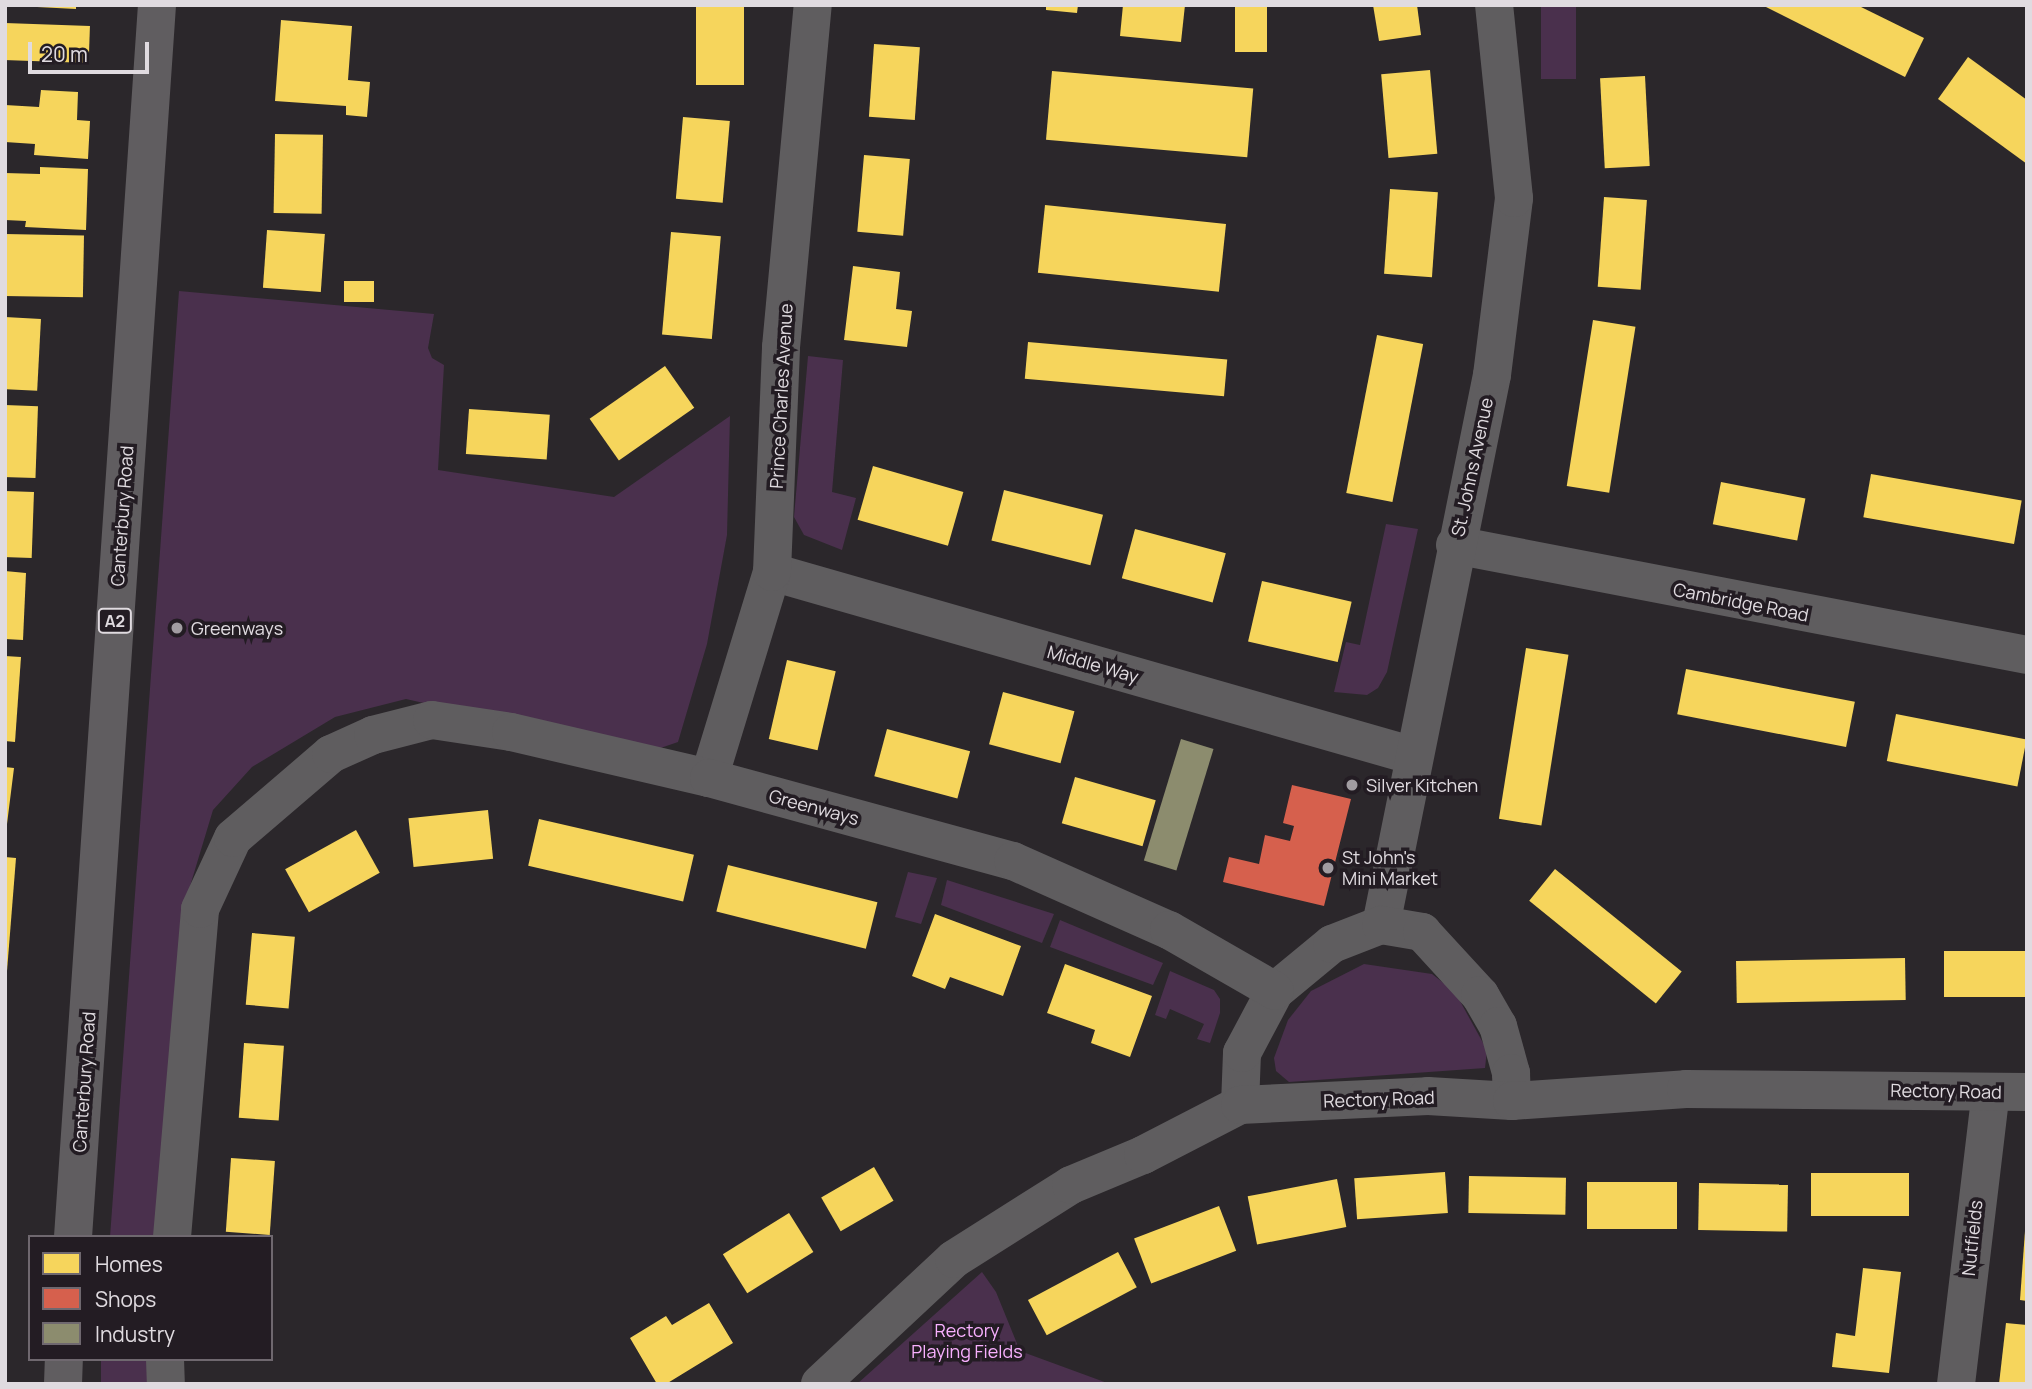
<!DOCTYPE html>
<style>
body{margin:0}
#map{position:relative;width:2032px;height:1389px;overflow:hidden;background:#2b272b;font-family:Manrope,sans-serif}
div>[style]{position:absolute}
.green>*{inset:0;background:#4a304d;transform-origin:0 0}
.homes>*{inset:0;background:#f6d55c;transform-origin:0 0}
.shops>*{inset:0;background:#d6604d}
.industry>*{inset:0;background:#8c8c6e;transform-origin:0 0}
.minor>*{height:38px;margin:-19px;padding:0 19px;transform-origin:19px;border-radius:19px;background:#5f5d5f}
.tertiary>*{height:38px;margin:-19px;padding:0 19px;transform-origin:19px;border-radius:19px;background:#5f5d5f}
.primary>*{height:38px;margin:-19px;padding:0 19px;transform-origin:19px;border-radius:19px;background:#605d60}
.dots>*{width:19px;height:19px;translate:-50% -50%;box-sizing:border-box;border:4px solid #231c23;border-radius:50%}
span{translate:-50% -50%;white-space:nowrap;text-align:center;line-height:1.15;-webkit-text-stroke:7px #231c23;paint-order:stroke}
.shield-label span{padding:2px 5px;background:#231c23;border:2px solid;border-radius:5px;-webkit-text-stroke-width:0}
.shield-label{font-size:16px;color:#e0dbe0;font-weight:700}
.street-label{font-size:18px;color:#e0dbe0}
.poi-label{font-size:18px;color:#e0dbe0}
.left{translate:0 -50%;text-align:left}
.park-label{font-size:18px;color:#f8b0fe}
.frame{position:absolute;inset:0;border:7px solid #e0dbe0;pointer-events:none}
.legend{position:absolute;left:28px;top:1235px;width:245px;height:126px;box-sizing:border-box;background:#231c23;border:2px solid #6f686f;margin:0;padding:9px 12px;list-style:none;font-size:21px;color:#e0dbe0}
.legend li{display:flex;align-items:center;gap:14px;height:35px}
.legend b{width:35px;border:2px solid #6f686f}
.scale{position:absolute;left:28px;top:42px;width:121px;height:32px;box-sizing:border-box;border:4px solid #e0dbe0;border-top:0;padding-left:9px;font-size:21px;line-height:24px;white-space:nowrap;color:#e0dbe0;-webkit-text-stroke:5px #231c23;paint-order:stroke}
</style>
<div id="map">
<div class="green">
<div style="left:1541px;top:5px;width:35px;height:74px"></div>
<div style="clip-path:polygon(179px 291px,434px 314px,428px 348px,432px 358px,444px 365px,438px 470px,614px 497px,730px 416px,727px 535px,707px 644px,678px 742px,646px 753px,406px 699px,335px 717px,252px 767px,213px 810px,181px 916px,161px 1237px,110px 1237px)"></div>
<div style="clip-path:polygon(808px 356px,843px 360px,832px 492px,856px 498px,842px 550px,804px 535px,794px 517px)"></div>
<div style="clip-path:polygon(1386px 524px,1418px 529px,1387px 672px,1378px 688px,1367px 695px,1334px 692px,1346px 642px,1360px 645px)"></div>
<div style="clip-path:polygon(908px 872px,937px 878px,921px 924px,895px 917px)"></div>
<div style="clip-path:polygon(947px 880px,1054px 914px,1042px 943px,941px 905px)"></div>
<div style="clip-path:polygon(1060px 920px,1163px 963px,1153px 985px,1050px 947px)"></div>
<div style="clip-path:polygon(1364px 964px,1432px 974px,1455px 992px,1487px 1050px,1485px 1068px,1289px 1082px,1276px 1071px,1274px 1058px,1288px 1020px,1311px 991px)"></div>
<div style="clip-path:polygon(1170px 971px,1214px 990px,1220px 999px,1220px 1013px,1210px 1043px,1197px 1039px,1204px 1024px,1170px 1009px,1166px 1019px,1155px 1015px)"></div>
<div style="clip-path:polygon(982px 1272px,996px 1292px,1020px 1351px,1110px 1384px,857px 1384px)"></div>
<div style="left:101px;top:1359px;width:52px;height:25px"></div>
</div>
<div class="homes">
<div style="clip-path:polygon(37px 5px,76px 5px,76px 9px,37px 7px)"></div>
<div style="left:696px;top:5px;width:48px;height:80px"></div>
<div style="clip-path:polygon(1046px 5px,1078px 5px,1077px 13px,1046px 10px)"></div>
<div style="clip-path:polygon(1123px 5px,1185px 5px,1181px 42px,1120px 36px)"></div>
<div style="left:1235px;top:5px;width:32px;height:47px"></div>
<div style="clip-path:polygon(1373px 5px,1417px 5px,1421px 35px,1379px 41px)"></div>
<div style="clip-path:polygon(1762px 5px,1857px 5px,1924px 38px,1905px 77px)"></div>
<div style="clip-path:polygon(281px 20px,352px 26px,348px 80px,370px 82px,367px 117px,346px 115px,346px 106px,275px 101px)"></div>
<div style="left:5px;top:23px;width:85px;height:37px;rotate:2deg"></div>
<div style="left:874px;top:44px;width:46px;height:73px;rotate:4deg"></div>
<div style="clip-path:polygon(1968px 57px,2027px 100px,2027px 164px,1938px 99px)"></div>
<div style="left:1430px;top:70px;width:84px;height:49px;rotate:85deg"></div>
<div style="left:1052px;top:71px;width:202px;height:69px;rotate:5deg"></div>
<div style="left:1645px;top:76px;width:90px;height:45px;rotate:87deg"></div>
<div style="clip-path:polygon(41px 90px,78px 92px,77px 120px,90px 121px,88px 159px,34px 155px,35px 144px,5px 142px,5px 105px,39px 107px)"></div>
<div style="left:683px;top:117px;width:47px;height:82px;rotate:5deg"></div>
<div style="left:275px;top:134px;width:48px;height:79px;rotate:1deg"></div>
<div style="left:864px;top:155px;width:46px;height:77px;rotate:5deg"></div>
<div style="clip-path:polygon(40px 167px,88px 169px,86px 230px,25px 227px,26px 221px,5px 220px,5px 173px,40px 174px)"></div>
<div style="left:1390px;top:189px;width:48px;height:85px;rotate:4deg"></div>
<div style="left:1604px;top:197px;width:43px;height:90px;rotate:4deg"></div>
<div style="left:1045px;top:205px;width:182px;height:68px;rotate:6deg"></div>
<div style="left:267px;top:230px;width:58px;height:58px;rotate:4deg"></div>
<div style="left:671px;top:232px;width:50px;height:103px;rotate:5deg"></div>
<div style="left:5px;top:234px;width:79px;height:62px;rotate:1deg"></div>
<div style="clip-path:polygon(853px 266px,900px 272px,896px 309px,912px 311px,907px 347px,844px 340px)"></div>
<div style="left:344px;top:281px;width:30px;height:21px"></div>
<div style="left:5px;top:317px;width:36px;height:72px;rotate:3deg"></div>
<div style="left:1593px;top:320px;width:43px;height:168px;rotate:9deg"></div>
<div style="left:1377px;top:335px;width:47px;height:161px;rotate:11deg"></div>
<div style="left:1028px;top:342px;width:200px;height:37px;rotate:5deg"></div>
<div style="left:665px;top:366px;width:51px;height:92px;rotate:55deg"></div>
<div style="left:5px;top:405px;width:33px;height:72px;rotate:2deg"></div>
<div style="left:469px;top:409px;width:81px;height:45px;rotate:4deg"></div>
<div style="left:873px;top:466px;width:94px;height:56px;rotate:16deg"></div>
<div style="left:1871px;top:474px;width:153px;height:44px;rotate:10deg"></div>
<div style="left:1721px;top:482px;width:86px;height:43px;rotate:11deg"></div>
<div style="left:1004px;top:490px;width:102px;height:52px;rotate:14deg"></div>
<div style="left:5px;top:491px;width:29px;height:66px;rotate:2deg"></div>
<div style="left:1135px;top:529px;width:94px;height:51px;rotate:15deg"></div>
<div style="clip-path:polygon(5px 571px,26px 573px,23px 640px,5px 639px)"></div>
<div style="left:1262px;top:581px;width:92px;height:62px;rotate:13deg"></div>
<div style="left:1526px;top:648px;width:43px;height:173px;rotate:9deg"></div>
<div style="clip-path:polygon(5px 656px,21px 657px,15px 742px,5px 741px)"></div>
<div style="left:787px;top:660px;width:50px;height:81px;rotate:13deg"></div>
<div style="left:1686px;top:669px;width:172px;height:46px;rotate:11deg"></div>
<div style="left:1003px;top:692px;width:74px;height:54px;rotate:15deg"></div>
<div style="left:1896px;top:714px;width:133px;height:48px;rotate:11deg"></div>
<div style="left:887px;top:729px;width:86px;height:49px;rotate:15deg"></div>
<div style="clip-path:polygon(5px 767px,14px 768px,7px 824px,5px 824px)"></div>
<div style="left:1075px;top:777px;width:84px;height:48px;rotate:16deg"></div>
<div style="left:488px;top:810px;width:49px;height:80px;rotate:84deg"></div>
<div style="left:539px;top:819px;width:159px;height:48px;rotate:13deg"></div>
<div style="left:356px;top:830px;width:49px;height:81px;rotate:61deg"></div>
<div style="clip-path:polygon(5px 857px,16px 858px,7px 971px,5px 971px)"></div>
<div style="left:728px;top:865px;width:154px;height:48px;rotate:14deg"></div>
<div style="left:1555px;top:869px;width:163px;height:41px;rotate:39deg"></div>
<div style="clip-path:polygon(935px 914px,1021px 946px,1003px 996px,950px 977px,945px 989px,912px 976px)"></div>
<div style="left:252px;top:933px;width:43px;height:72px;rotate:5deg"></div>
<div style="left:2027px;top:951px;width:46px;height:83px;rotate:90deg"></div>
<div style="left:1905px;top:958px;width:42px;height:169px;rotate:89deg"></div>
<div style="clip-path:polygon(1065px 964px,1152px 996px,1130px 1057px,1091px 1043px,1095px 1030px,1047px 1013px)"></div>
<div style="left:244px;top:1043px;width:40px;height:75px;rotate:4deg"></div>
<div style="left:231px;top:1158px;width:44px;height:74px;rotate:4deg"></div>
<div style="left:874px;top:1167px;width:39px;height:61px;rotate:60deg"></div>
<div style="left:1445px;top:1172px;width:41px;height:91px;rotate:86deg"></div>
<div style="left:1909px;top:1173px;width:43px;height:98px;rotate:90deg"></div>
<div style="left:1469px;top:1176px;width:97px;height:37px;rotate:1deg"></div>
<div style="left:1337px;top:1179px;width:49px;height:91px;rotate:79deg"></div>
<div style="left:1587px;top:1182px;width:90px;height:47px"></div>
<div style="left:1699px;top:1183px;width:89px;height:47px;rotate:1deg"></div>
<div style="left:1219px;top:1206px;width:48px;height:91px;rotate:69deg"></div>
<div style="left:789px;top:1213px;width:46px;height:78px;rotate:58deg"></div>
<div style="clip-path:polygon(2025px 1231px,2027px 1231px,2027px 1301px,2020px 1300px)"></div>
<div style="left:1118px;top:1252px;width:40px;height:102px;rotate:62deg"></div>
<div style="clip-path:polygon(1863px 1268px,1901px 1272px,1889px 1373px,1832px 1367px,1836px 1333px,1855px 1336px)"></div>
<div style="clip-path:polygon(709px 1303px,733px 1343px,666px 1384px,657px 1384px,630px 1338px,666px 1316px,672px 1325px)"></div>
<div style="clip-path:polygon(2006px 1323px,2027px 1325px,2027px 1384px,1999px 1384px)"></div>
</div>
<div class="shops">
<div style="clip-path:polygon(1292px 785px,1351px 799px,1324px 906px,1223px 882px,1229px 857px,1259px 864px,1265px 835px,1290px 841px,1294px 826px,1283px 823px)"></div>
</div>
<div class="industry">
<div style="left:1181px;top:739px;width:34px;height:127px;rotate:17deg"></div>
</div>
<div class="minor">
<div style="left:1455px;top:545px;width:582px;rotate:10.89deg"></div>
<div style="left:772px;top:572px;width:668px;rotate:15.99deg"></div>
<div style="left:709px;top:778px;width:215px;rotate:-73deg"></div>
<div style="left:772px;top:572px;width:225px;rotate:-87.7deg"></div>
<div style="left:781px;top:347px;width:343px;rotate:-84.7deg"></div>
<div style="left:1381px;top:925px;width:561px;rotate:-78.59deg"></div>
<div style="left:1492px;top:375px;width:178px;rotate:-82.9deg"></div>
<div style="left:1514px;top:198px;width:194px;rotate:-95.9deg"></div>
<div style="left:1240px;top:1105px;width:52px;rotate:-87.8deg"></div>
<div style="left:1242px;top:1053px;width:70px;rotate:-62deg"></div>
<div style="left:1275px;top:991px;width:74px;rotate:-39.5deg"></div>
<div style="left:1332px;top:944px;width:53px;rotate:-21.2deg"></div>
<div style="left:1381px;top:925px;width:42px;rotate:9.7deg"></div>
<div style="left:1422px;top:932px;width:86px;rotate:47.4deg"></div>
<div style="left:1480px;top:995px;width:36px;rotate:60deg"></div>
<div style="left:1498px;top:1026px;width:49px;rotate:74.5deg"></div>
<div style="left:1511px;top:1073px;width:28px;rotate:88deg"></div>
<div style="left:172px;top:1237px;width:329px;rotate:-85.1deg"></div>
<div style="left:200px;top:909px;width:78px;rotate:-65.1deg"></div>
<div style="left:233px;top:838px;width:129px;rotate:-40.6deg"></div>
<div style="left:331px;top:754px;width:46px;rotate:-24.3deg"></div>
<div style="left:373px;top:735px;width:61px;rotate:-14.3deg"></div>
<div style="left:432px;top:720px;width:80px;rotate:8.6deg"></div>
<div style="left:511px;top:732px;width:203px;rotate:13.1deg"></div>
<div style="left:709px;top:778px;width:315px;rotate:15.3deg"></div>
<div style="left:1013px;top:861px;width:171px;rotate:23.9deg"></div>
<div style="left:1169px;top:930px;width:122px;rotate:29.9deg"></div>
<div style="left:165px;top:1359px;width:25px;rotate:88deg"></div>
<div style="left:1956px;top:1384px;width:294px;rotate:-83.2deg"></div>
</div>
<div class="tertiary">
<div style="left:820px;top:1384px;width:183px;rotate:-43deg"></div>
<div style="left:954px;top:1259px;width:138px;rotate:-32.3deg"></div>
<div style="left:1071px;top:1185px;width:78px;rotate:-22.6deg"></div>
<div style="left:1143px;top:1155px;width:109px;rotate:-27.3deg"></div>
<div style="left:1240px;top:1105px;width:188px;rotate:-2.7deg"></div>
<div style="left:1428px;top:1096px;width:84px;rotate:3.4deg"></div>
<div style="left:1512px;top:1101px;width:174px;rotate:-3.9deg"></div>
<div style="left:1686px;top:1089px;width:341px;rotate:0.5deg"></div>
</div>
<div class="primary">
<div style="left:73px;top:1237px;width:1235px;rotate:-86.1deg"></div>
<div style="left:63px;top:1384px;width:25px;rotate:-88deg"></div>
</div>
<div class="dots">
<div style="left:177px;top:628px;background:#a19ca1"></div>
<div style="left:1352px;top:785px;background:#a19ca1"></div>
<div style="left:1328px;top:868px;background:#a19ca1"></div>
</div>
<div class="shield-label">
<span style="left:115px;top:621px">A2</span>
</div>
<div class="street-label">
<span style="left:781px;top:396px;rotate:-87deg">Prince Charles Avenue</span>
<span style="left:1472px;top:467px;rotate:-78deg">St. Johns Avenue</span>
<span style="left:122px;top:516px;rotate:-86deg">Canterbury Road</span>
<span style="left:1741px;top:602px;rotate:11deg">Cambridge Road</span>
<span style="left:1093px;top:664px;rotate:16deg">Middle Way</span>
<span style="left:814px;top:807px;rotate:15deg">Greenways</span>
<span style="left:84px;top:1082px;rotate:-86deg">Canterbury Road</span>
<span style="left:1946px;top:1091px;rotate:1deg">Rectory Road</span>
<span style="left:1379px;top:1099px;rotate:-2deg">Rectory Road</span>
<span style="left:1972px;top:1238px;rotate:-84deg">Nutfields</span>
</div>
<div class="poi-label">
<span class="left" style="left:191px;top:628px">Greenways</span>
<span class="left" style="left:1366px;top:785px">Silver Kitchen</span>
<span class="left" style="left:1342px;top:868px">St John's<br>Mini Market</span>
</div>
<div class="park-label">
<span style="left:967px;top:1341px">Rectory<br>Playing Fields</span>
</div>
<div class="frame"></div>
<ul class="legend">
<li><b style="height:19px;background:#f6d55c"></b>Homes</li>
<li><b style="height:19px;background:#d6604d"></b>Shops</li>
<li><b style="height:19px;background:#8c8c6e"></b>Industry</li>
</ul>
<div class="scale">20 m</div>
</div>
